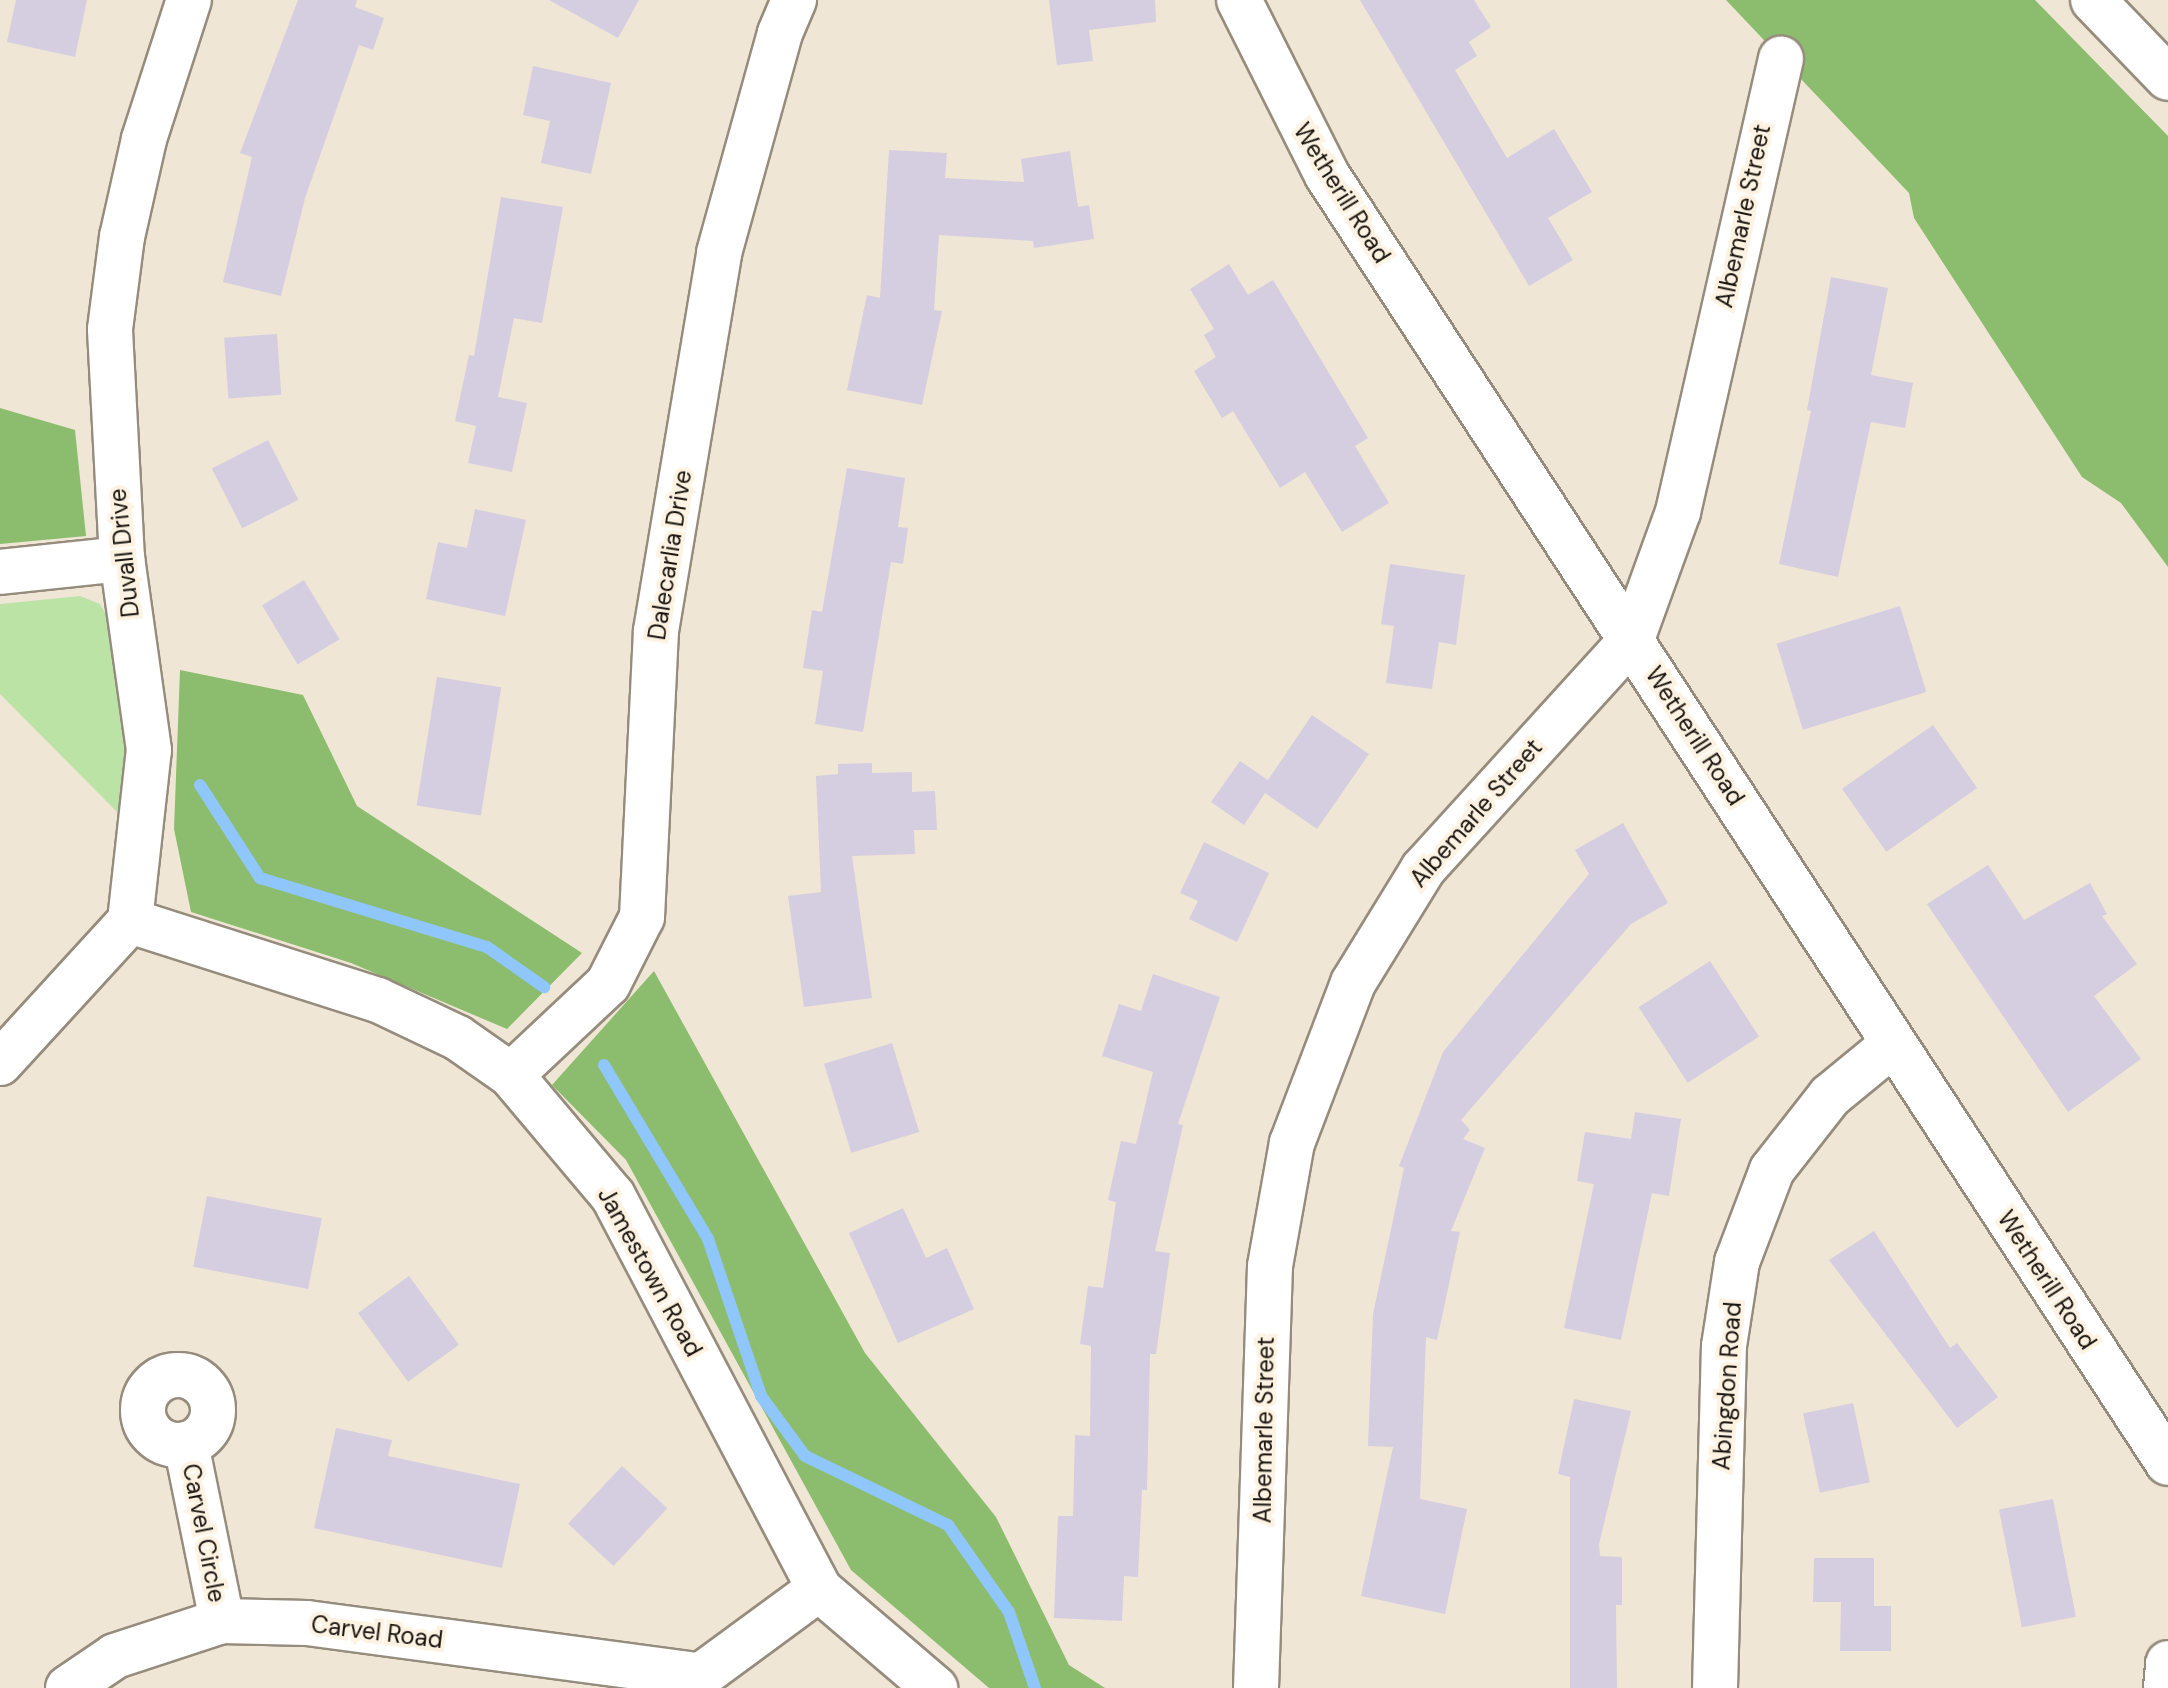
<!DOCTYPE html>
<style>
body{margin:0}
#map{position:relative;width:2168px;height:1688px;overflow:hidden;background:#f0e6d5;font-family:"DM Sans",sans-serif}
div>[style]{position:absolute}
.green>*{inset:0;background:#bce3a6}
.forest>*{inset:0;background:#8cbd6e}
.stream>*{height:12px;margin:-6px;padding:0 6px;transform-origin:6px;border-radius:6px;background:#8fc6fc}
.building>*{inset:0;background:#d4cee0;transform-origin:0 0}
.roads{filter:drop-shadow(2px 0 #968c7d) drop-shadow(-2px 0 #968c7d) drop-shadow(0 2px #968c7d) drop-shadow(0 -2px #968c7d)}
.minor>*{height:44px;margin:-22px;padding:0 22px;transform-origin:22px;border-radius:22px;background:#fff}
.minor>.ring{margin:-22px;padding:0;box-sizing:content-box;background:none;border:44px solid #fff;border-radius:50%}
.major>*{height:44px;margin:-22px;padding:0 22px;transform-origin:22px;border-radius:22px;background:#fff}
span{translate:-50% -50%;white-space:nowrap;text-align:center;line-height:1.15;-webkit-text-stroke:8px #fef3e2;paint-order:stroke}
.street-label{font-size:24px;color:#16120d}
</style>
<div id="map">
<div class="green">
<div style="clip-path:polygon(80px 596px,100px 604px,110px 621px,131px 779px,124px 819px,0 694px,0 604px)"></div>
</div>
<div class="forest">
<div style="clip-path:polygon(1726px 0,2035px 0,2168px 136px,2168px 567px,2121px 503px,2082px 477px,1914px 218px,1909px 193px)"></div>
<div style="clip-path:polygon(0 408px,75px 430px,86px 536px,0 544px)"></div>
<div style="clip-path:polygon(180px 670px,303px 695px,357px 806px,582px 953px,507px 1029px,351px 963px,191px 912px,174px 829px)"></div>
<div style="clip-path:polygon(654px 971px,865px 1353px,996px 1517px,1069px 1665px,1105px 1688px,989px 1688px,851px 1570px,626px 1160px,552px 1085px)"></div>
</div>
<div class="stream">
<div style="left:200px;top:785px;width:111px;rotate:57.2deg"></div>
<div style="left:260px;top:878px;width:237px;rotate:16.9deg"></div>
<div style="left:487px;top:947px;width:70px;rotate:35.1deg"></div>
<div style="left:604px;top:1065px;width:203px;rotate:59.1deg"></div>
<div style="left:708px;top:1239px;width:166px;rotate:71.3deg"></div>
<div style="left:761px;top:1396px;width:74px;rotate:53.7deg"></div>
<div style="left:805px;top:1456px;width:159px;rotate:25.8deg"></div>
<div style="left:948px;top:1525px;width:106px;rotate:55deg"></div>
<div style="left:1009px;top:1612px;width:80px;rotate:71.1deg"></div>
</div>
<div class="building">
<div style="clip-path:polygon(16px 0,87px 0,75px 57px,7px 42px)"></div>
<div style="clip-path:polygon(298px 0,357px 0,355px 7px,384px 18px,373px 50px,359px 45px,305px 198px,281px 296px,223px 282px,252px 157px,240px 153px)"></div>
<div style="clip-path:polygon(549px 0,639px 0,618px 38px)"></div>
<div style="clip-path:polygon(1049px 0,1155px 0,1156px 22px,1089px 30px,1093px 61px,1057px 65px)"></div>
<div style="clip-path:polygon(1360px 0,1474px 0,1491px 27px,1469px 42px,1477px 56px,1455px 70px,1507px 158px,1554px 129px,1592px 192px,1548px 218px,1573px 260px,1529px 286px)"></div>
<div style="clip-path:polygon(533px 66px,611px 83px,591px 174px,541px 163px,550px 121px,523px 115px)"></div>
<div style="clip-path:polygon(889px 150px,947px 153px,945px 178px,1024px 182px,1021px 159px,1070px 151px,1078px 207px,1089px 205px,1094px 239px,1034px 248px,1033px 241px,939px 235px,934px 310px,942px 311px,922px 405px,847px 390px,867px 295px,880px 298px)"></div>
<div style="clip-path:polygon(501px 197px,563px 207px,542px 323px,514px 318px,498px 397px,527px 403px,512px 472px,468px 463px,476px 426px,455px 421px,469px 355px,474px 356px)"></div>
<div style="clip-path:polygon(1229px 264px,1248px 295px,1273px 280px,1368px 438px,1355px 446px,1389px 503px,1342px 532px,1305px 472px,1280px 488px,1233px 411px,1222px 418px,1194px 371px,1216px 357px,1204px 335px,1214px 329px,1190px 289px)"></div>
<div style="clip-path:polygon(1831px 277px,1888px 288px,1871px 375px,1913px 383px,1905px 428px,1871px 422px,1838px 577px,1779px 564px,1811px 411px,1807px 410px)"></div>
<div style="left:277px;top:334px;width:61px;height:53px;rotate:86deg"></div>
<div style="left:268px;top:440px;width:67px;height:63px;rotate:63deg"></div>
<div style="clip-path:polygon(847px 468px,905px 478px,898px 527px,908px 528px,903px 564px,891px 562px,863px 732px,815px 724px,823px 671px,803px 668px,812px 610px,822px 612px)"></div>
<div style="clip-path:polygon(475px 509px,526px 520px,505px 616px,426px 599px,438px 542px,467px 548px)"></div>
<div style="clip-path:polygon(1390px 564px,1465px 575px,1456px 645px,1439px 642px,1432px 689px,1386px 683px,1394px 626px,1381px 624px)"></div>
<div style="left:304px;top:580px;width:69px;height:49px;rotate:59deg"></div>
<div style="left:1900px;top:606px;width:90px;height:129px;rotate:73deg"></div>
<div style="left:437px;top:677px;width:65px;height:130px;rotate:9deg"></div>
<div style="clip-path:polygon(1312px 715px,1369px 754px,1317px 829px,1265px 793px,1244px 825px,1211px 802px,1240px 761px,1268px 780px)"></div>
<div style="left:1933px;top:725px;width:77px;height:111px;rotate:55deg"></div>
<div style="clip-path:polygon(872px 763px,872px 773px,912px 772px,912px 792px,935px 791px,937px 830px,914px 830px,915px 854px,852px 856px,872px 998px,804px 1007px,788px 896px,821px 892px,816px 776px,838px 774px,838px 764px)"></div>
<div style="clip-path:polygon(1623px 823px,1668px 903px,1631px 924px,1461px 1120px,1470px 1130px,1463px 1139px,1485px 1148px,1451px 1231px,1460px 1232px,1437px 1340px,1426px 1337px,1420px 1499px,1467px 1509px,1445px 1614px,1361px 1596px,1393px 1447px,1368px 1446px,1373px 1314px,1404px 1168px,1399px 1166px,1443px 1052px,1589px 874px,1575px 850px)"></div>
<div style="clip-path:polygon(1204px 842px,1269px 873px,1237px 942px,1189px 919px,1198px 901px,1180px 893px)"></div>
<div style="clip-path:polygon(1988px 865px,2024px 920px,2090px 883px,2107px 914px,2102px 916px,2137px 964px,2094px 996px,2141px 1059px,2068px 1112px,1927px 904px)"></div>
<div style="left:1710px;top:961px;width:90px;height:85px;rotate:57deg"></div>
<div style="clip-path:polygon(1153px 974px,1220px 997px,1178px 1124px,1183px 1125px,1155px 1251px,1170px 1253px,1156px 1354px,1150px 1354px,1147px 1490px,1142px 1490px,1138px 1577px,1124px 1576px,1122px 1621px,1054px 1618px,1058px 1516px,1073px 1516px,1075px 1435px,1090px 1436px,1091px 1346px,1080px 1344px,1088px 1286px,1103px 1288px,1116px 1202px,1108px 1200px,1121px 1141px,1136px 1144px,1153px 1072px,1102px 1056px,1119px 1004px,1141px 1011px)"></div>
<div style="left:892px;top:1043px;width:93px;height:71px;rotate:73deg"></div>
<div style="clip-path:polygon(1635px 1112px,1681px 1119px,1669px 1196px,1652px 1193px,1621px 1340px,1564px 1328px,1594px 1184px,1577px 1181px,1585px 1132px,1631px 1139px)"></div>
<div style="left:207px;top:1196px;width:117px;height:72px;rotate:11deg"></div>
<div style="clip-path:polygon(903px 1208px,926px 1258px,947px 1248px,974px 1309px,898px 1343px,849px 1233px)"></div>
<div style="clip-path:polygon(1874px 1231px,1950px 1348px,1957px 1343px,1998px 1397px,1957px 1428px,1829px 1260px)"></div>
<div style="left:409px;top:1276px;width:85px;height:63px;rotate:54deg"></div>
<div style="clip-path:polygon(1574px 1399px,1631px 1411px,1599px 1544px,1600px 1556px,1622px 1557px,1622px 1605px,1616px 1605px,1617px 1688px,1570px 1688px,1570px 1477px,1558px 1474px)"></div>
<div style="left:1853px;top:1403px;width:81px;height:51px;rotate:78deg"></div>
<div style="clip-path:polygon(336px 1428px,392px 1440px,388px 1456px,520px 1484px,502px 1568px,314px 1528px)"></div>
<div style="left:622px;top:1466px;width:62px;height:79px;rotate:43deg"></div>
<div style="left:2053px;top:1499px;width:120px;height:55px;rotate:79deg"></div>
<div style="clip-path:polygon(1814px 1558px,1874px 1558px,1874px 1606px,1891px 1606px,1891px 1651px,1840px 1651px,1841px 1602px,1813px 1602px)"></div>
</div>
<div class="roads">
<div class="minor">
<div style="left:1239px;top:0;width:196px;rotate:63.3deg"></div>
<div style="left:1327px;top:175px;width:1538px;rotate:56.86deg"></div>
<div style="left:0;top:572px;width:123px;rotate:-6.1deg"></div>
<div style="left:130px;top:921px;width:260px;rotate:17.7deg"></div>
<div style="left:378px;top:1000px;width:89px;rotate:25.4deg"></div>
<div style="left:458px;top:1038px;width:65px;rotate:34.9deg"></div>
<div style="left:511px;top:1075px;width:158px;rotate:49.9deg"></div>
<div style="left:613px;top:1196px;width:444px;rotate:62.3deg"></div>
<div style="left:819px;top:1589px;width:153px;rotate:40.5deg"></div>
<div style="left:0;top:1063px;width:193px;rotate:-47.5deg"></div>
<div style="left:130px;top:921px;width:172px;rotate:-83.7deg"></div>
<div style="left:149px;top:750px;width:193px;rotate:-98deg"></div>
<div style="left:122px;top:559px;width:230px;rotate:-93deg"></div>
<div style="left:110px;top:329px;width:93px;rotate:-82.6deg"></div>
<div style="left:122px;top:237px;width:100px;rotate:-77.3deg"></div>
<div style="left:144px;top:139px;width:146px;rotate:-72.1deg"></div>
<div style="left:511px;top:1075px;width:133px;rotate:-43.2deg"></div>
<div style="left:608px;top:984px;width:75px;rotate:-63.1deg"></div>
<div style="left:642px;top:917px;width:286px;rotate:-87.2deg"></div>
<div style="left:656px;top:631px;width:383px;rotate:-80.5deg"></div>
<div style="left:719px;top:253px;width:228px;rotate:-74.5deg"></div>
<div style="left:780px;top:33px;width:36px;rotate:-67deg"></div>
<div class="ring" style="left:143px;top:1375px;width:26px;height:26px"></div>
<div style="left:186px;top:1444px;width:181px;rotate:78.5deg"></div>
<div style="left:68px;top:1688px;width:57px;rotate:-34.2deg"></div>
<div style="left:115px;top:1656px;width:113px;rotate:-18.1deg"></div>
<div style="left:222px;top:1621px;width:85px;rotate:1.3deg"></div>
<div style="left:307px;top:1623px;width:395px;rotate:7.6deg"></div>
<div style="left:684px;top:1688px;width:167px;rotate:-36.3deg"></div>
<div style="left:1256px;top:1688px;width:422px;rotate:-88.1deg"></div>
<div style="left:1270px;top:1266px;width:125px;rotate:-79.9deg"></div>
<div style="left:1292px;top:1143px;width:171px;rotate:-69.1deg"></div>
<div style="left:1353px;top:983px;width:134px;rotate:-58.4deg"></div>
<div style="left:1423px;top:869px;width:311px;rotate:-47.7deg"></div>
<div style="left:1632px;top:639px;width:135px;rotate:-70.1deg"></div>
<div style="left:1678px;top:512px;width:465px;rotate:-77.2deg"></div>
<div style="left:1715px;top:1688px;width:342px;rotate:-88.5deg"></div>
<div style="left:1724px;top:1346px;width:85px;rotate:-81.2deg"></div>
<div style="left:1737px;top:1262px;width:98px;rotate:-69.2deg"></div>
<div style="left:1772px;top:1170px;width:94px;rotate:-51.9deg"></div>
<div style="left:1830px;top:1096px;width:80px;rotate:-39.4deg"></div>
<div style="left:2166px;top:1688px;width:25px;rotate:-85deg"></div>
</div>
<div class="major">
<div style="left:2093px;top:0;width:108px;rotate:46.1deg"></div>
</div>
</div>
<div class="street-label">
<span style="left:1342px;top:193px;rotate:58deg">Wetherill Road</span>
<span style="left:1743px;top:216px;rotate:-78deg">Albemarle Street</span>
<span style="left:124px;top:553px;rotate:-96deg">Duvall Drive</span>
<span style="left:670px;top:555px;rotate:-81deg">Dalecarlia Drive</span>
<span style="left:1695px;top:736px;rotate:57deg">Wetherill Road</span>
<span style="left:1476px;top:813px;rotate:-49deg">Albemarle Street</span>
<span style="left:650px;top:1272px;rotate:61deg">Jamestown Road</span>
<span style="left:2047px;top:1280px;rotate:57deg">Wetherill Road</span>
<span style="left:1727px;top:1386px;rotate:-86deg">Abingdon Road</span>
<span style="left:1264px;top:1430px;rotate:-89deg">Albemarle Street</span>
<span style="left:204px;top:1533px;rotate:79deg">Carvel Circle</span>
<span style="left:377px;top:1632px;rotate:7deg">Carvel Road</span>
</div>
</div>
